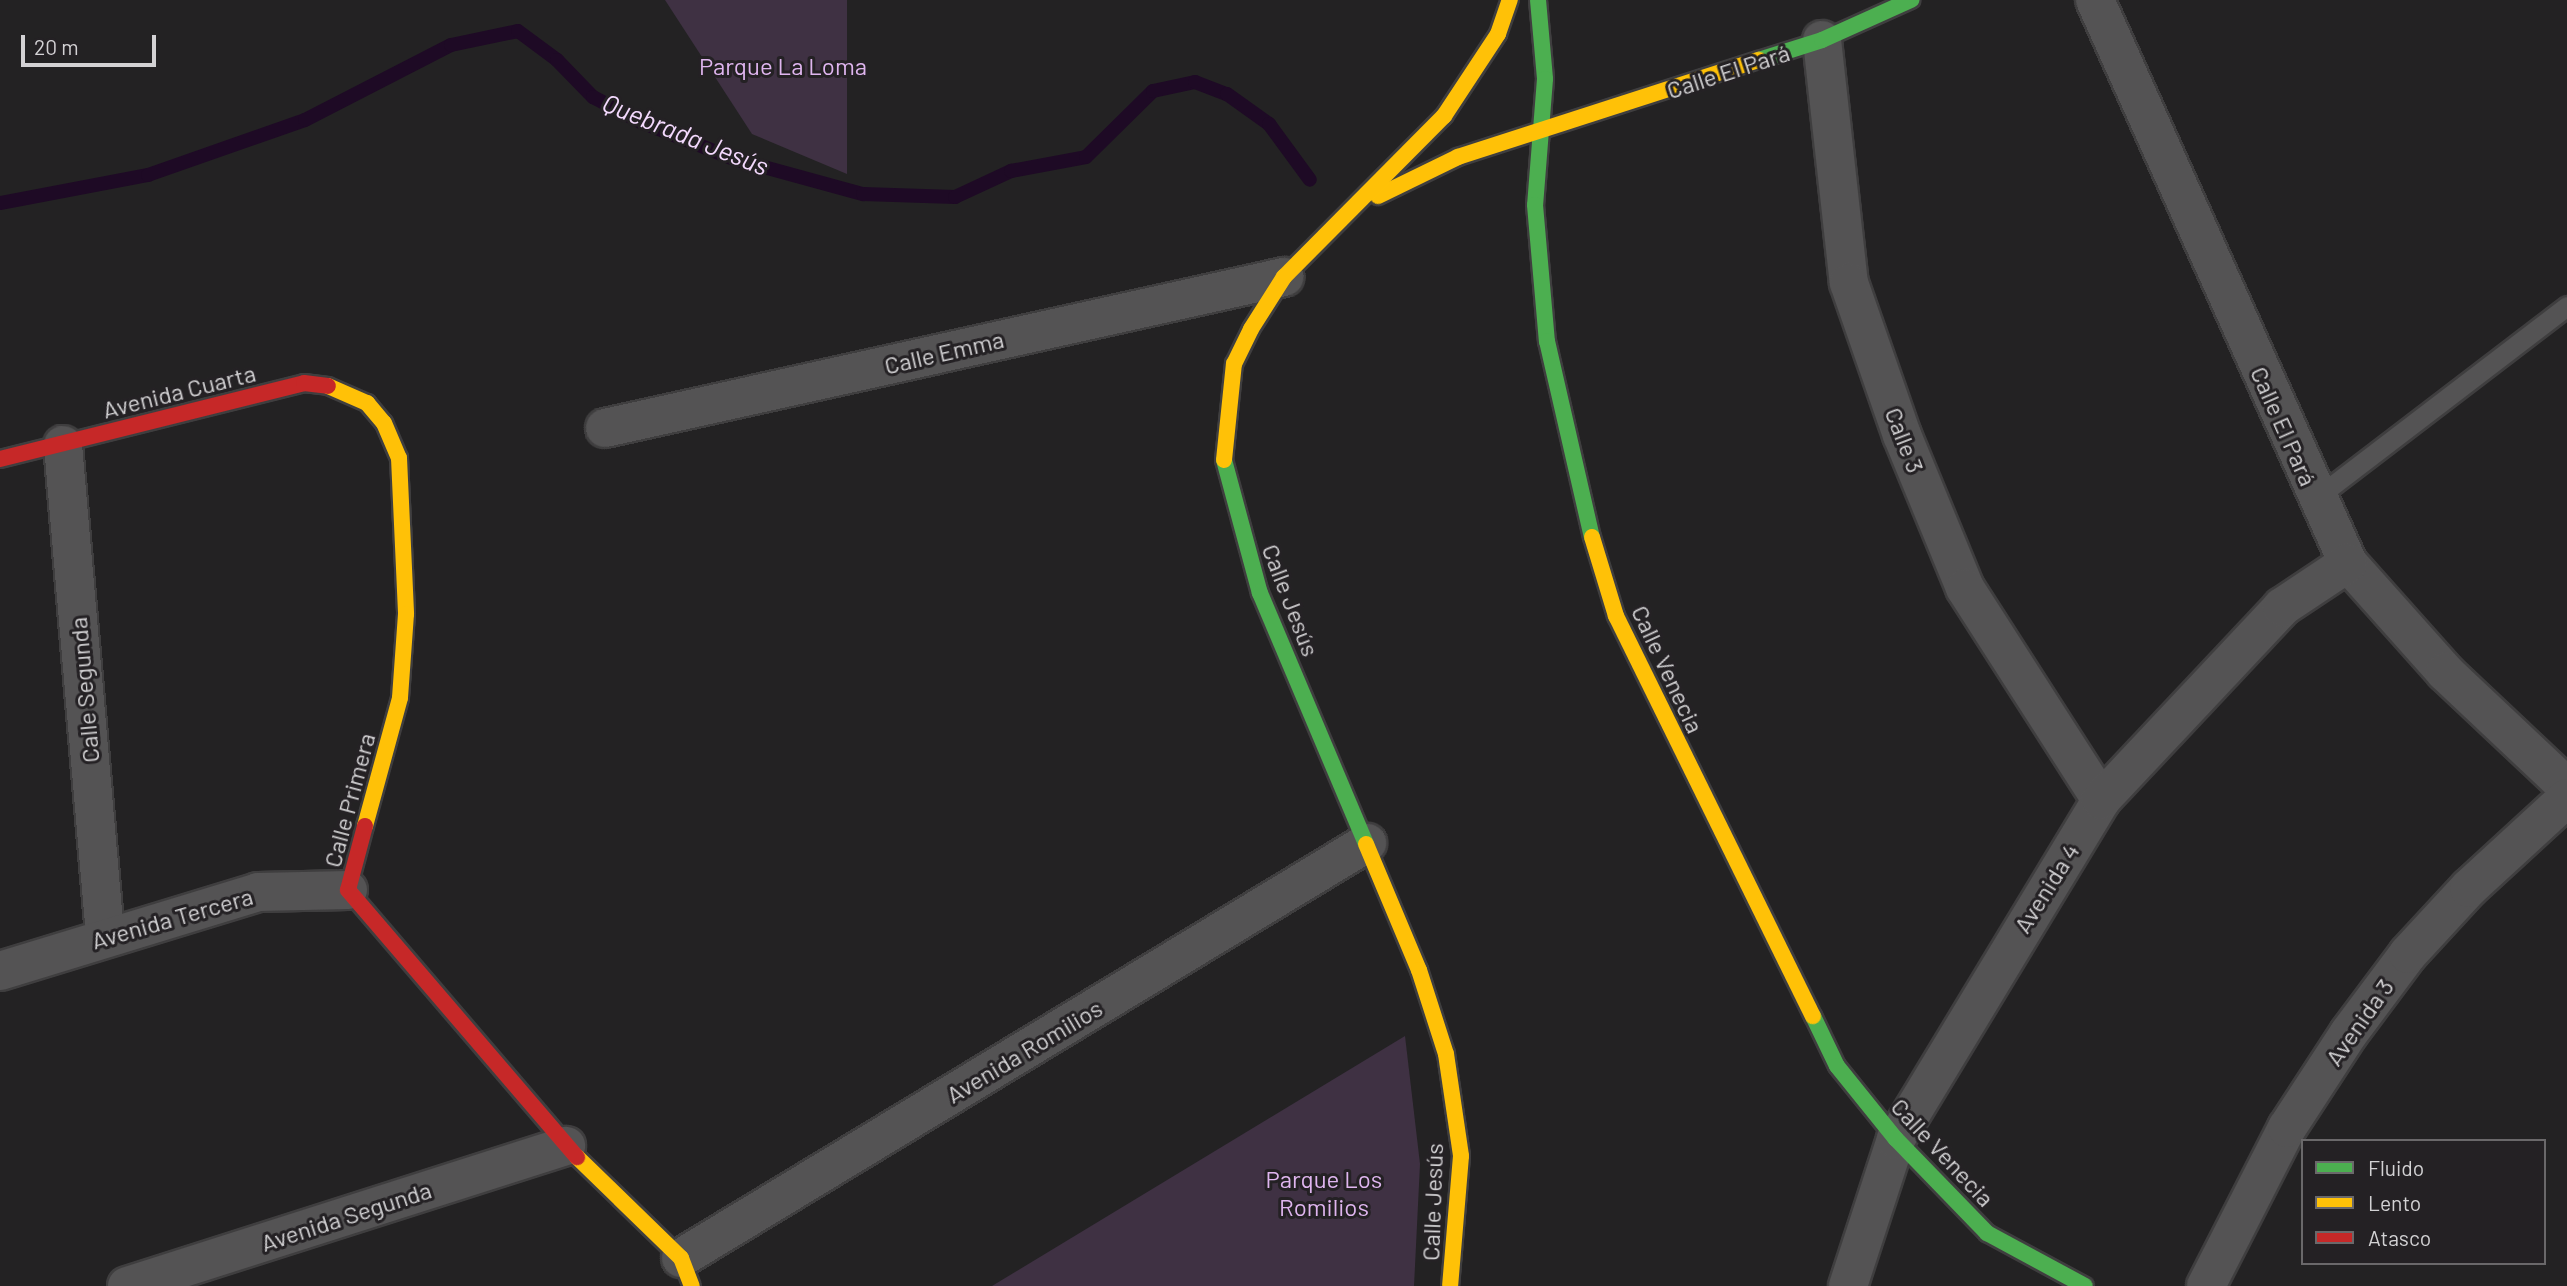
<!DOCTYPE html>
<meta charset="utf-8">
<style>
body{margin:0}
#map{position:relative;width:2567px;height:1286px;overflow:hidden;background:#232223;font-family:Barlow,sans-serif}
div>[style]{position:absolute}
.green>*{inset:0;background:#3f3143}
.stream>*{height:14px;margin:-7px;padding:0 7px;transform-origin:7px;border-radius:7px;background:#1e0a25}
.roads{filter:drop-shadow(2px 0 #3f3e3f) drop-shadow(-2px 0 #3f3e3f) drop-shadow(0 2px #3f3e3f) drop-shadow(0 -2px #3f3e3f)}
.lane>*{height:19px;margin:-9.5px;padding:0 9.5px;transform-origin:9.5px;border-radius:9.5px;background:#545354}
.street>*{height:38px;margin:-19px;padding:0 19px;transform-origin:19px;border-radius:19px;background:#545354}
.fast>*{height:16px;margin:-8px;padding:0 8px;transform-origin:8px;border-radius:8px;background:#4caf50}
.slow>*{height:16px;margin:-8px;padding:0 8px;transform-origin:8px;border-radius:8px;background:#ffc107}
.jam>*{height:16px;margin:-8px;padding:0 8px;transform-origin:8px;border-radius:8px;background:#c62828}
span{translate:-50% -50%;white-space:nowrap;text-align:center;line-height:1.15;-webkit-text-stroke:6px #242124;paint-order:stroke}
.park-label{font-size:24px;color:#dfb5ef}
.street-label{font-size:24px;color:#d3d2d4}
.water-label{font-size:26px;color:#f3d9fd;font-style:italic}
.legend{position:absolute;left:2301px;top:1139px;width:245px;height:126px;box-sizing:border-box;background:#242124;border:2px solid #6a686a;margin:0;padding:9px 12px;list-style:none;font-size:21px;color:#d3d2d4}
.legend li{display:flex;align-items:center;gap:14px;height:35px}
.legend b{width:35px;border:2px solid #6a686a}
.scale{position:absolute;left:21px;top:35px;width:135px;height:32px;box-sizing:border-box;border:4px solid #d3d2d4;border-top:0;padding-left:9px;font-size:21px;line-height:24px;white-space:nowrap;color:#d3d2d4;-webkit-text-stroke:5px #242124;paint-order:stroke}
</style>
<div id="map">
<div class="green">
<div style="clip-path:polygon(665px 0,847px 0,847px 174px,752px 134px)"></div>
<div style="clip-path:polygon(1405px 1036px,1420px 1164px,1414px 1286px,992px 1286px)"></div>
</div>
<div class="stream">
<div style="left:0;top:203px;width:151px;rotate:-10.7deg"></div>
<div style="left:148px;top:175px;width:166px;rotate:-19.3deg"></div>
<div style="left:305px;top:120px;width:164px;rotate:-27.2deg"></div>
<div style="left:451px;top:45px;width:68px;rotate:-11.8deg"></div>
<div style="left:518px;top:31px;width:49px;rotate:36.6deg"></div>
<div style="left:557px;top:60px;width:52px;rotate:45.8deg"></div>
<div style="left:593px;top:97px;width:54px;rotate:27.5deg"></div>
<div style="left:641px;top:122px;width:100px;rotate:21.7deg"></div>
<div style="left:734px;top:159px;width:134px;rotate:15.2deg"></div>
<div style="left:863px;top:194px;width:92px;rotate:1.9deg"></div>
<div style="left:955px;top:197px;width:62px;rotate:-24.9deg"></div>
<div style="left:1011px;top:171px;width:76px;rotate:-10.6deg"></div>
<div style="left:1086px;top:157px;width:94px;rotate:-44.6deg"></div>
<div style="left:1153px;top:91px;width:43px;rotate:-12.1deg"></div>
<div style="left:1195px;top:82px;width:34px;rotate:21deg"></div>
<div style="left:1227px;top:94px;width:52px;rotate:35.5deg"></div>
<div style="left:1269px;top:124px;width:69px;rotate:53.8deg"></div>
</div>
<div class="roads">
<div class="lane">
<div style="left:2316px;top:498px;width:316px;rotate:-37.4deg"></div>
</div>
<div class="street">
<div style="left:2095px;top:0;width:617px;rotate:65.8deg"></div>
<div style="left:2348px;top:563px;width:146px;rotate:48.3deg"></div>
<div style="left:2445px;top:672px;width:168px;rotate:43.3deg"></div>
<div style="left:1822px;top:40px;width:244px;rotate:83.7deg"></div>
<div style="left:1849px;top:283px;width:161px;rotate:70.8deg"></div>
<div style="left:1902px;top:435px;width:165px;rotate:67.6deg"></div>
<div style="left:1965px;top:588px;width:252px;rotate:57.3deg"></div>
<div style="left:605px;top:428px;width:696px;rotate:-12.54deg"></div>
<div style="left:63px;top:445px;width:492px;rotate:85.1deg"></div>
<div style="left:0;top:971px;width:270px;rotate:-17deg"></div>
<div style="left:258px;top:892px;width:90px;rotate:-1.3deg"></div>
<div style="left:681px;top:1258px;width:802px;rotate:-31.17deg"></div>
<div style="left:127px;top:1286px;width:461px;rotate:-17.7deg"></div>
<div style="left:1848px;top:1286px;width:155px;rotate:-71.9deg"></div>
<div style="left:1896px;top:1139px;width:396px;rotate:-58.8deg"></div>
<div style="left:2101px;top:800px;width:265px;rotate:-46.8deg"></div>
<div style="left:2282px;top:607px;width:79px;rotate:-33.7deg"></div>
<div style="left:2206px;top:1286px;width:178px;rotate:-62.9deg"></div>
<div style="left:2287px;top:1128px;width:113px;rotate:-56.9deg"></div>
<div style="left:2349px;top:1033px;width:99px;rotate:-53.2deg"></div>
<div style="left:2408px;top:954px;width:90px;rotate:-47.3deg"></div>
<div style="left:2469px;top:888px;width:133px;rotate:-42.6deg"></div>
</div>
<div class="fast">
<div style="left:1538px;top:0;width:79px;rotate:84.9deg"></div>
<div style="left:1545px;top:79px;width:126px;rotate:94.5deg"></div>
<div style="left:1535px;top:205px;width:137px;rotate:85deg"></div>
<div style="left:1547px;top:341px;width:201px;rotate:77.1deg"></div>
<div style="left:1759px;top:60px;width:66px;rotate:-17.6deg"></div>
<div style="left:1822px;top:40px;width:98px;rotate:-24.2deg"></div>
<div style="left:1224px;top:460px;width:138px;rotate:74.9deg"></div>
<div style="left:1260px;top:593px;width:272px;rotate:67.1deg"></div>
<div style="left:1813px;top:1016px;width:55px;rotate:64.4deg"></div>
<div style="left:1837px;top:1066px;width:94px;rotate:51.1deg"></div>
<div style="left:1896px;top:1139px;width:131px;rotate:45.9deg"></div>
<div style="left:1987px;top:1233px;width:111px;rotate:28.4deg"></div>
</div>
<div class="slow">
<div style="left:1378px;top:196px;width:89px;rotate:-26deg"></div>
<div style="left:1458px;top:157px;width:316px;rotate:-17.9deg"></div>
<div style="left:328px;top:386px;width:43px;rotate:23.6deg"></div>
<div style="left:367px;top:403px;width:26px;rotate:50deg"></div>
<div style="left:384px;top:423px;width:38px;rotate:67deg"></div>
<div style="left:399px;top:458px;width:156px;rotate:87.4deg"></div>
<div style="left:406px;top:614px;width:84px;rotate:94.1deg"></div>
<div style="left:400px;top:698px;width:133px;rotate:105.3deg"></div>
<div style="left:1224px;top:460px;width:97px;rotate:-84.1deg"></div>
<div style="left:1234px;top:364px;width:39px;rotate:-64deg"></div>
<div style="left:1251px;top:329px;width:62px;rotate:-57.6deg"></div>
<div style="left:1284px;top:277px;width:227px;rotate:-45.2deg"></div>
<div style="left:1444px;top:116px;width:98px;rotate:-56.6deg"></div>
<div style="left:1498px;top:34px;width:36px;rotate:-71deg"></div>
<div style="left:1592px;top:537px;width:83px;rotate:73.1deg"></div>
<div style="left:1616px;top:616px;width:446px;rotate:63.8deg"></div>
<div style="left:1366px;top:844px;width:137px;rotate:67.2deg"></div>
<div style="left:1419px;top:970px;width:88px;rotate:72.2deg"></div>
<div style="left:1446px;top:1054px;width:103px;rotate:81.6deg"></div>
<div style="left:1461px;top:1156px;width:130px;rotate:94.8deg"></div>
<div style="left:577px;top:1157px;width:145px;rotate:44.2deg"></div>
<div style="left:681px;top:1258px;width:30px;rotate:69deg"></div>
</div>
<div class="jam">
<div style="left:0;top:459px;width:313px;rotate:-14deg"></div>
<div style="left:304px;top:383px;width:24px;rotate:7deg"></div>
<div style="left:365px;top:826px;width:66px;rotate:104.9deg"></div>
<div style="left:348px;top:890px;width:352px;rotate:49.4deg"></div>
</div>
</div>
<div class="park-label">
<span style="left:783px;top:66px">Parque La Loma</span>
<span style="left:1324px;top:1193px">Parque Los<br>Romilios</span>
</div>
<div class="street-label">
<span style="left:1728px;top:71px;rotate:-18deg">Calle El Pará</span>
<span style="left:944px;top:352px;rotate:-13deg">Calle Emma</span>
<span style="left:179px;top:391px;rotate:-14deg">Avenida Cuarta</span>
<span style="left:2284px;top:426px;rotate:66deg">Calle El Pará</span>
<span style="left:1905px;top:440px;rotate:69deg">Calle 3</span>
<span style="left:1291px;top:600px;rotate:69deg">Calle Jesús</span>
<span style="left:1668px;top:669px;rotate:65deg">Calle Venecia</span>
<span style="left:84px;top:690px;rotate:-95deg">Calle Segunda</span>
<span style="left:349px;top:800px;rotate:-75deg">Calle Primera</span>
<span style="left:2046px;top:888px;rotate:-58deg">Avenida 4</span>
<span style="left:172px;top:918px;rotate:-16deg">Avenida Tercera</span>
<span style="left:2359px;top:1022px;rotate:-55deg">Avenida 3</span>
<span style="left:1024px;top:1051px;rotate:-31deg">Avenida Romilios</span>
<span style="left:1943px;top:1152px;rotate:47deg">Calle Venecia</span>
<span style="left:1432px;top:1202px;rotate:-88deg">Calle Jesús</span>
<span style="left:346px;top:1216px;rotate:-18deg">Avenida Segunda</span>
</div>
<div class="water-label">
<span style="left:686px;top:134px;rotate:22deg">Quebrada Jesús</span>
</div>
<ul class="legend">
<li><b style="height:9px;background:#4caf50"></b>Fluido</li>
<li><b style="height:9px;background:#ffc107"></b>Lento</li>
<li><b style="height:9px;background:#c62828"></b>Atasco</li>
</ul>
<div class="scale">20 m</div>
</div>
